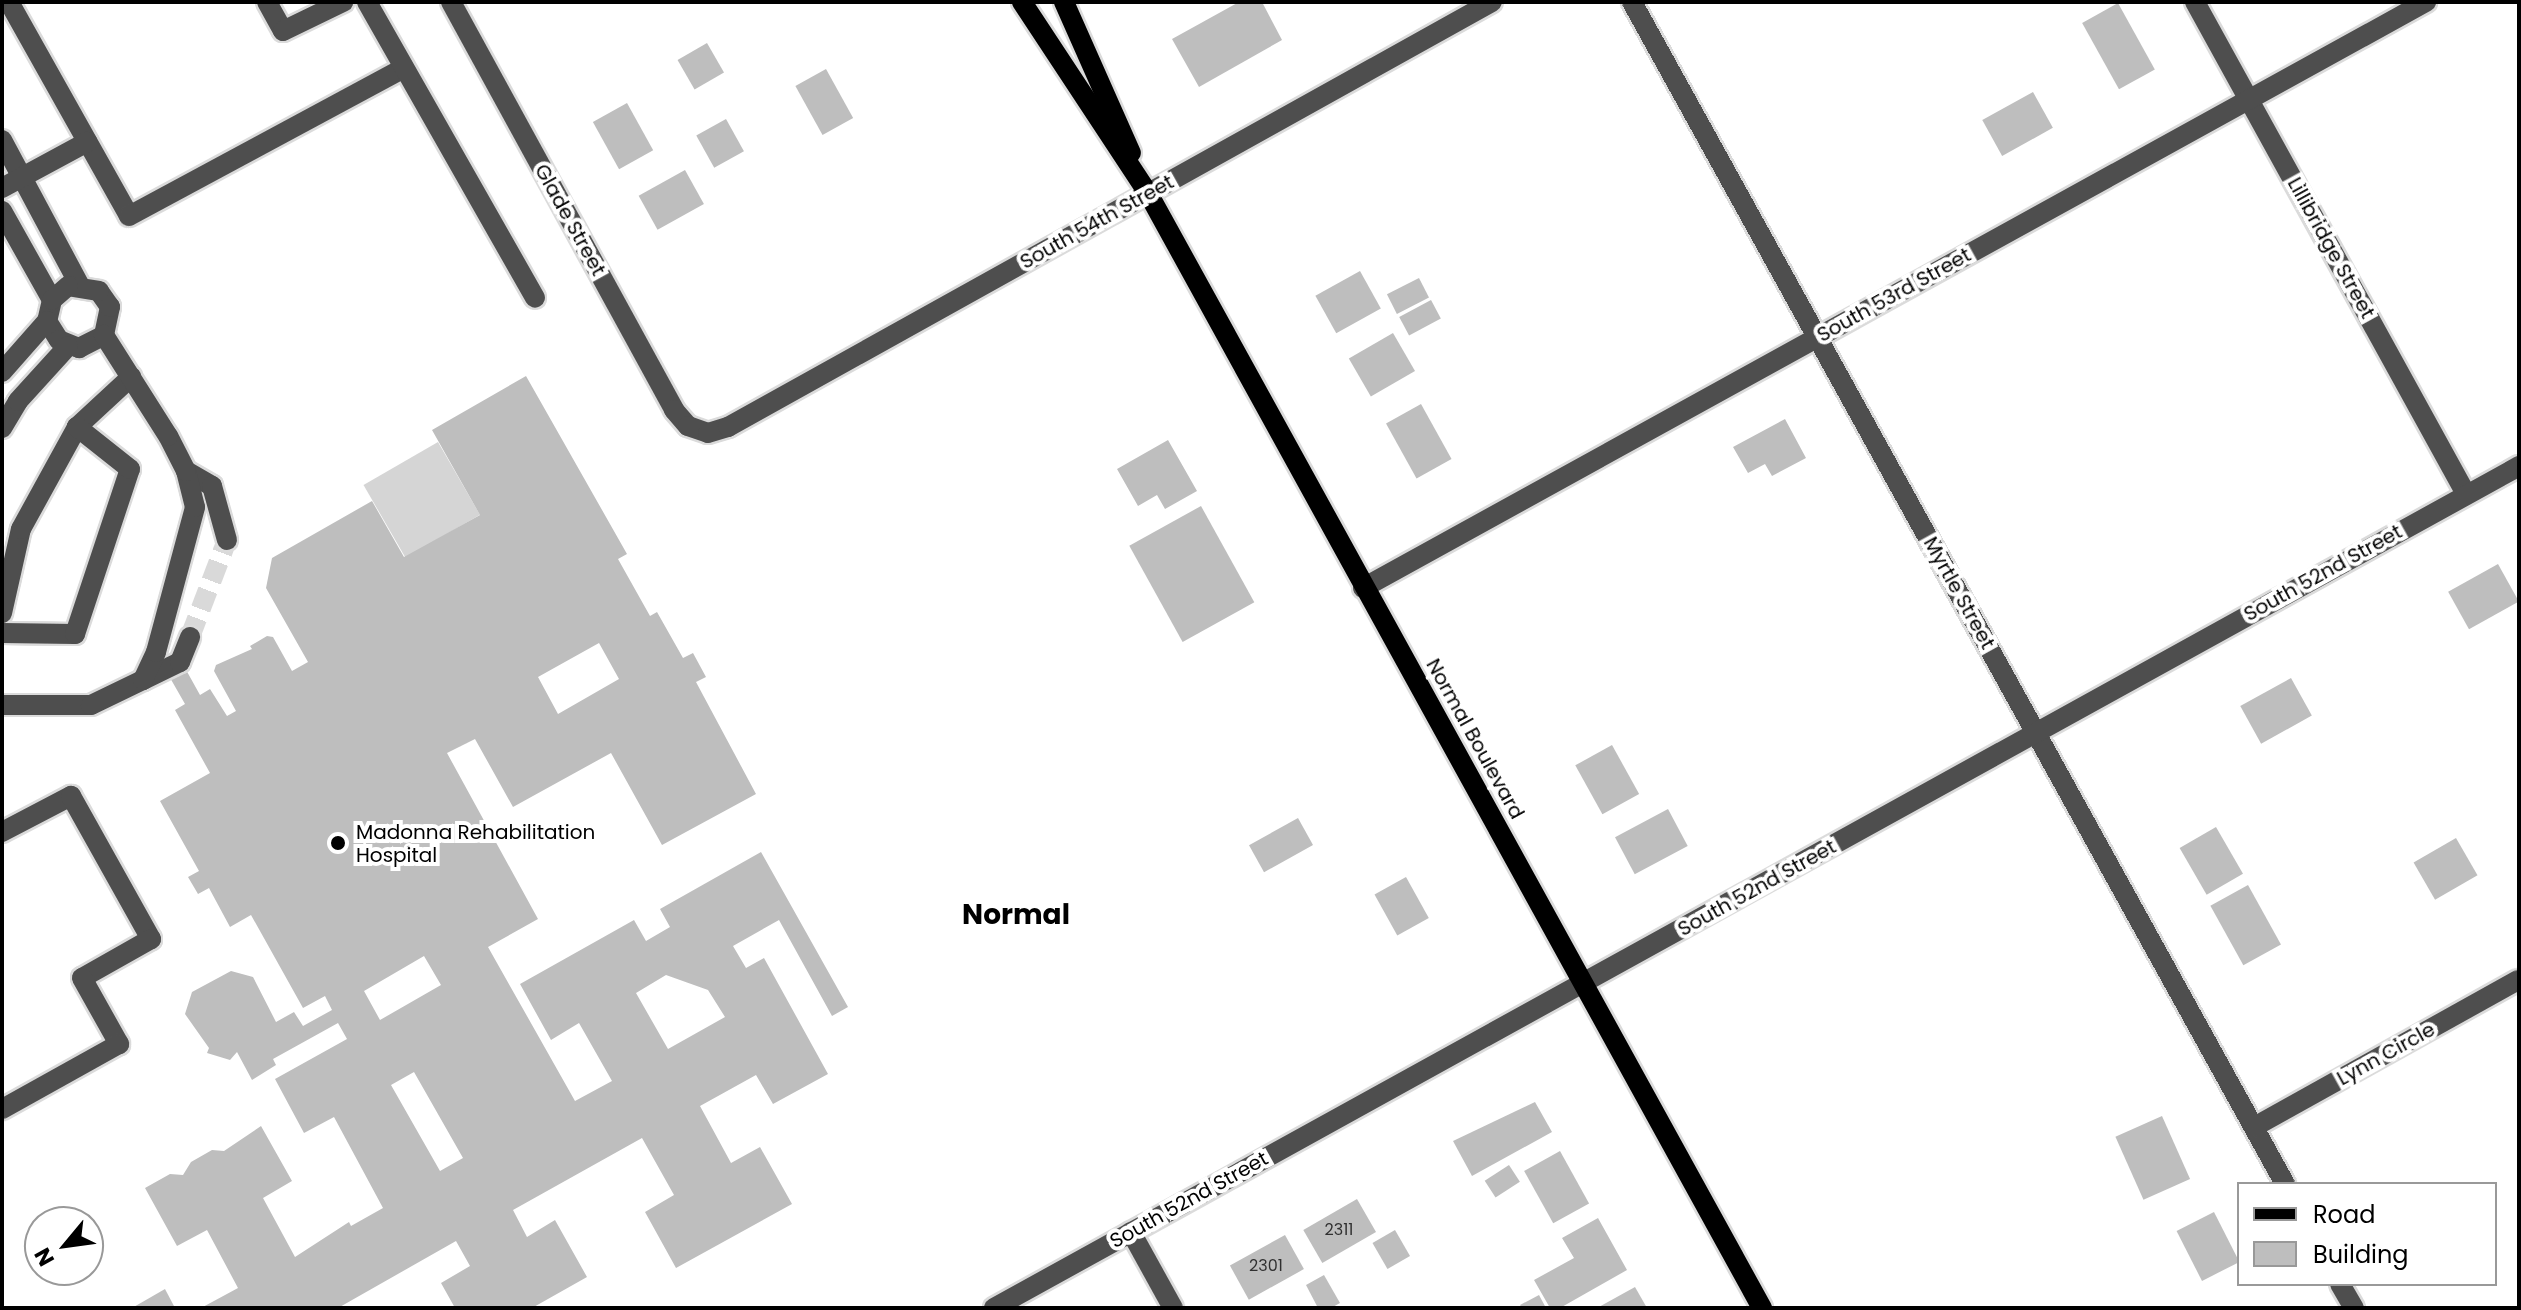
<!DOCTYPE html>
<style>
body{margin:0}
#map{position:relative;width:2521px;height:1310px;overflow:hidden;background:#fff;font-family:Poppins,sans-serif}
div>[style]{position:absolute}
.green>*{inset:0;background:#d5d5d5;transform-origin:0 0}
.building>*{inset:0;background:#bebebe;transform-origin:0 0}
.minor-tunnel>*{height:20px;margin-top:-10px;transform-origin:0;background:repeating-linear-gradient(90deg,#d9d9d9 0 20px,transparent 0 30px)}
.roads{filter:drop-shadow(2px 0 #dbdbdb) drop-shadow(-2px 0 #dbdbdb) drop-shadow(0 2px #dbdbdb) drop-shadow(0 -2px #dbdbdb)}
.minor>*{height:20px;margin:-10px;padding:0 10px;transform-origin:10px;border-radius:10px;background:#4e4e4e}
.major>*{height:20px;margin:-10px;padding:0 10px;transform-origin:10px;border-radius:10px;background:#000}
.dots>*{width:22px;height:22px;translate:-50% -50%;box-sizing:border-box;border:4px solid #fff;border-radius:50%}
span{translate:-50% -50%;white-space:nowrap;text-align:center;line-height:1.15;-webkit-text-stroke:8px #fff;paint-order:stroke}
.number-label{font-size:16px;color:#303030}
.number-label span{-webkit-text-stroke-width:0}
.street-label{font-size:20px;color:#000}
.poi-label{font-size:20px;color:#000}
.left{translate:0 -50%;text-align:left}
.district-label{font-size:28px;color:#000;font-weight:700}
.frame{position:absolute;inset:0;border:4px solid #000;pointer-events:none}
.legend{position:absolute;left:2237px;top:1182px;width:260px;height:104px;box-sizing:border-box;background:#fff;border:2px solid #999;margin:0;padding:10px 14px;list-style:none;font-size:24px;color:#000}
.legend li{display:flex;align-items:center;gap:16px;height:40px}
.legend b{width:40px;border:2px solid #999}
.north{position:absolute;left:24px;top:1206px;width:80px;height:80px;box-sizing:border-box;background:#fff;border:2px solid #999;border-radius:50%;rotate:241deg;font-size:22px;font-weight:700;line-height:32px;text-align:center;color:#000}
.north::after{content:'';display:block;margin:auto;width:28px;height:36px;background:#000;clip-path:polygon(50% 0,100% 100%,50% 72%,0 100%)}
</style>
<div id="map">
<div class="green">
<div style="left:438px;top:442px;width:84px;height:86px;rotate:60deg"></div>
</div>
<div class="building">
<div style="clip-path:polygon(1239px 2px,1262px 2px,1282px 40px,1199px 87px,1172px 39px)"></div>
<div style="left:2118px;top:3px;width:76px;height:41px;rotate:61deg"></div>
<div style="left:707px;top:43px;width:34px;height:34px;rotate:60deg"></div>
<div style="left:826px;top:69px;width:56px;height:35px;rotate:61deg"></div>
<div style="left:2033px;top:92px;width:41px;height:58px;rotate:61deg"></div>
<div style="left:627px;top:103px;width:54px;height:39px;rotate:61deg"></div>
<div style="left:726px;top:119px;width:37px;height:34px;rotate:61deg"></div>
<div style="left:685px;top:170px;width:39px;height:53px;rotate:61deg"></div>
<div style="left:1360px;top:271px;width:43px;height:51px;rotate:61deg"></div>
<div style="left:1419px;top:278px;width:22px;height:36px;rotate:63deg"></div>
<div style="left:1431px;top:300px;width:21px;height:36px;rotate:62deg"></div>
<div style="left:1393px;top:333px;width:44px;height:51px;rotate:60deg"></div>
<div style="clip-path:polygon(evenodd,526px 376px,627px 554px,618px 559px,650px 616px,657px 612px,683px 658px,693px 653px,706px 677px,696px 682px,756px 794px,662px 845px,611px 753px,513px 807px,475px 739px,447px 753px,538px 919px,488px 947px,575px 1101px,612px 1081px,579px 1023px,551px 1040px,520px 984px,634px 920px,646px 941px,670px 927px,660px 909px,761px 852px,848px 1007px,832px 1016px,779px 920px,733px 946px,746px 968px,764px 958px,828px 1074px,773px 1104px,756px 1075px,700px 1106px,731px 1163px,760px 1147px,792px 1204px,676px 1268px,645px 1212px,674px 1195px,642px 1138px,513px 1210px,527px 1237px,555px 1220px,587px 1277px,532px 1308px,455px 1308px,441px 1283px,470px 1266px,456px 1241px,338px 1308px,201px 1308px,238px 1288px,207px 1230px,177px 1246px,145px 1188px,170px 1174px,183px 1175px,191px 1162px,212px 1150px,224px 1151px,261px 1126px,292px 1181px,263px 1198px,295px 1257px,349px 1222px,351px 1226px,383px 1208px,334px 1117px,304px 1133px,275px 1079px,347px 1039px,338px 1023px,273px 1059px,276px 1065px,252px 1080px,237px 1052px,230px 1060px,207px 1053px,209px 1048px,185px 1014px,192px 992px,231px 971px,253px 977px,276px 1022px,294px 1012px,303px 1026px,332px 1010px,325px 996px,303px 1008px,251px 915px,230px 927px,209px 888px,198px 894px,188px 877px,199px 871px,160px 801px,210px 773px,175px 710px,185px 704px,169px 676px,185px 668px,200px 695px,210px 689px,227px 716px,236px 711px,214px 671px,216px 665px,252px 649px,250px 646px,267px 636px,273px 637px,292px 671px,308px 662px,266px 588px,272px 558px,372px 501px,404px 557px,480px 515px,432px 430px,526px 376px,599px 643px,619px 679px,558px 714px,538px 677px,599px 643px,526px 376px,424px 956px,441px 985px,380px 1020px,364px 991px,424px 956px,526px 376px,666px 975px,708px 990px,725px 1017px,668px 1049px,636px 993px,666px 975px,526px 376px,414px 1072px,463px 1158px,440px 1171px,391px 1085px,414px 1072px)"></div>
<div style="left:1421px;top:404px;width:63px;height:40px;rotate:61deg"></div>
<div style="clip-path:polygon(1785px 419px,1806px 458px,1772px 476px,1765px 464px,1748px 473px,1733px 447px)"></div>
<div style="clip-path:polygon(1168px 440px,1197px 491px,1165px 509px,1157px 495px,1138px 506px,1117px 469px)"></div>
<div style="left:1201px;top:506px;width:110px;height:82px;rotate:61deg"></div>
<div style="left:2498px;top:564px;width:43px;height:57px;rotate:61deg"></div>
<div style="left:2291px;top:678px;width:43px;height:58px;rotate:61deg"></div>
<div style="left:1612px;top:745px;width:56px;height:42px;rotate:61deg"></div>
<div style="left:1668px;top:809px;width:42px;height:60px;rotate:62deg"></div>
<div style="left:1298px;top:818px;width:31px;height:56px;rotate:61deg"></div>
<div style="left:2216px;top:827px;width:54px;height:42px;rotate:60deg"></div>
<div style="left:2456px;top:838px;width:43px;height:49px;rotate:60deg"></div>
<div style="left:1406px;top:877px;width:47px;height:36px;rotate:61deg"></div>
<div style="left:2248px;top:885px;width:68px;height:43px;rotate:61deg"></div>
<div style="clip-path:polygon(1535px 1102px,1552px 1132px,1472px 1176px,1453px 1141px)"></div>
<div style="left:2162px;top:1116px;width:69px;height:51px;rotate:66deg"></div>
<div style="left:1560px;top:1151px;width:60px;height:41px;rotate:61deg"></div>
<div style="left:1509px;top:1165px;width:20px;height:29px;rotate:57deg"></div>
<div style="left:1357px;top:1199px;width:38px;height:62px;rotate:60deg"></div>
<div style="left:2214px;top:1212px;width:56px;height:42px;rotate:63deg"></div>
<div style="clip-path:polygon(1598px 1218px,1627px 1270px,1560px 1308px,1550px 1308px,1534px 1280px,1574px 1258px,1562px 1238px)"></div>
<div style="left:1395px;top:1230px;width:30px;height:26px;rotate:60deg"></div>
<div style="left:1285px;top:1235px;width:39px;height:63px;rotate:61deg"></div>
<div style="clip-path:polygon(1324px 1275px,1340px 1303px,1331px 1308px,1318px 1308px,1306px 1285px)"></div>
<div style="clip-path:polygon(1635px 1287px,1647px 1308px,1597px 1308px)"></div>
<div style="clip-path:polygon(165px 1289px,175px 1308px,132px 1308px)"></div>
<div style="clip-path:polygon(1539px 1295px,1546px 1308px,1522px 1308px,1520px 1305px)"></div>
</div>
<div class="minor-tunnel">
<div style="left:190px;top:637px;width:104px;rotate:-69.1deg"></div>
</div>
<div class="roads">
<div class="minor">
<div style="left:9px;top:2px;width:245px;rotate:60.7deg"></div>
<div style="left:129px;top:216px;width:312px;rotate:-28.3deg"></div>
<div style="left:267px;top:2px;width:33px;rotate:61deg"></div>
<div style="left:283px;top:31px;width:67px;rotate:-25.8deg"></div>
<div style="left:367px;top:2px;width:340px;rotate:60.4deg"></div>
<div style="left:451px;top:2px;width:465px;rotate:61.3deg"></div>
<div style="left:674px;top:410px;width:21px;rotate:49deg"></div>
<div style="left:688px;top:426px;width:21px;rotate:19deg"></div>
<div style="left:708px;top:433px;width:21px;rotate:-17deg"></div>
<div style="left:728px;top:427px;width:874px;rotate:-29.09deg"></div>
<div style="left:1632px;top:2px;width:1350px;rotate:61.08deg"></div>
<div style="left:2195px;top:2px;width:562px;rotate:61.15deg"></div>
<div style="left:2px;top:140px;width:163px;rotate:61.9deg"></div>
<div style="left:2px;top:188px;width:97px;rotate:-28.4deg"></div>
<div style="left:2px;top:211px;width:102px;rotate:60.7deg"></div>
<div style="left:52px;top:300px;width:22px;rotate:103deg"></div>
<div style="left:47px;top:321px;width:22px;rotate:58deg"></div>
<div style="left:59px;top:340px;width:22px;rotate:22deg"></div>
<div style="left:79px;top:348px;width:28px;rotate:-27deg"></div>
<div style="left:104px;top:335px;width:29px;rotate:-78deg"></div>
<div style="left:110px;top:307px;width:19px;rotate:-125deg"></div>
<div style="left:99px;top:291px;width:31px;rotate:-171deg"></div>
<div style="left:68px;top:286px;width:21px;rotate:139deg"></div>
<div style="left:2px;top:372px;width:68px;rotate:-48.6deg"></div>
<div style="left:2px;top:428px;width:31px;rotate:-59deg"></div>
<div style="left:18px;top:401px;width:74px;rotate:-47.7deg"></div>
<div style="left:186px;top:471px;width:30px;rotate:30deg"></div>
<div style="left:212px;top:486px;width:56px;rotate:74.5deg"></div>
<div style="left:1363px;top:588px;width:1214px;rotate:-28.87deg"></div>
<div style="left:2px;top:613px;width:86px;rotate:-77.3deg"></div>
<div style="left:21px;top:529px;width:116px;rotate:-61.2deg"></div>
<div style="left:77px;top:427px;width:74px;rotate:-42.8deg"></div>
<div style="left:2px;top:633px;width:73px;rotate:0.8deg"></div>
<div style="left:75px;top:634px;width:174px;rotate:-71.6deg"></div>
<div style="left:130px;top:469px;width:68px;rotate:-141.6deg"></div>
<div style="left:143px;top:680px;width:41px;rotate:-25.9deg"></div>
<div style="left:180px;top:662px;width:27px;rotate:-68deg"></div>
<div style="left:2px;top:705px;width:89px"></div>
<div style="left:91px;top:705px;width:58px;rotate:-25.7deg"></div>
<div style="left:143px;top:680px;width:31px;rotate:-65deg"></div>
<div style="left:156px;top:652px;width:150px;rotate:-74.9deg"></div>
<div style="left:195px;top:507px;width:37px;rotate:-104deg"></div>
<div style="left:186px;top:471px;width:39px;rotate:-117deg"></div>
<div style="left:168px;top:436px;width:120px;rotate:-122.4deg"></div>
<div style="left:2px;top:832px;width:78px;rotate:-27.6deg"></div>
<div style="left:71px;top:796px;width:164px;rotate:60.8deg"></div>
<div style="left:151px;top:939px;width:79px;rotate:150.5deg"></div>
<div style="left:82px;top:978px;width:76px;rotate:60.7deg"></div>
<div style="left:119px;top:1044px;width:134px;rotate:150.9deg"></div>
<div style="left:2254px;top:1127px;width:302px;rotate:-29.1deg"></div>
<div style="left:1131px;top:1232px;width:87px;rotate:61.1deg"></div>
<div style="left:2340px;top:1284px;width:28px;rotate:60deg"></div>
<div style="left:994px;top:1308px;width:1742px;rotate:-28.9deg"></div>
</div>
<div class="major">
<div style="left:1022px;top:2px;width:229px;rotate:56.6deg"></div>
<div style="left:1148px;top:193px;width:1273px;rotate:61.16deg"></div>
<div style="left:1064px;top:2px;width:165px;rotate:66.1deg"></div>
</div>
</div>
<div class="dots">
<div style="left:338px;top:843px;background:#000"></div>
</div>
<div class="number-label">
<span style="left:1339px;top:1230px">2311</span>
<span style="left:1266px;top:1266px">2301</span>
</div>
<div class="street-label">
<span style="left:570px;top:220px;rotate:61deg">Glade Street</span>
<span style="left:1097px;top:222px;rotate:-29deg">South 54th Street</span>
<span style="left:2331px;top:248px;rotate:61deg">Lillibridge Street</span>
<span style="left:1894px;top:295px;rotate:-29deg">South 53rd Street</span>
<span style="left:2323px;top:573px;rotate:-29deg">South 52nd Street</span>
<span style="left:1959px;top:593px;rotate:61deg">Myrtle Street</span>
<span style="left:1475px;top:739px;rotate:61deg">Normal Boulevard</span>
<span style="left:1757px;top:888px;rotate:-29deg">South 52nd Street</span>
<span style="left:2386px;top:1054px;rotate:-29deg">Lynn Circle</span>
<span style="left:1189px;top:1200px;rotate:-29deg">South 52nd Street</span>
</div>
<div class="poi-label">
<span class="left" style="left:356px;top:844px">Madonna Rehabilitation<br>Hospital</span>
</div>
<div class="district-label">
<span style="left:1016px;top:915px">Normal</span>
</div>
<div class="frame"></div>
<ul class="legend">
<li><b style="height:10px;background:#000"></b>Road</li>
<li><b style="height:22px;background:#bebebe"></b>Building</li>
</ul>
<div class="north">N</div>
</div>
